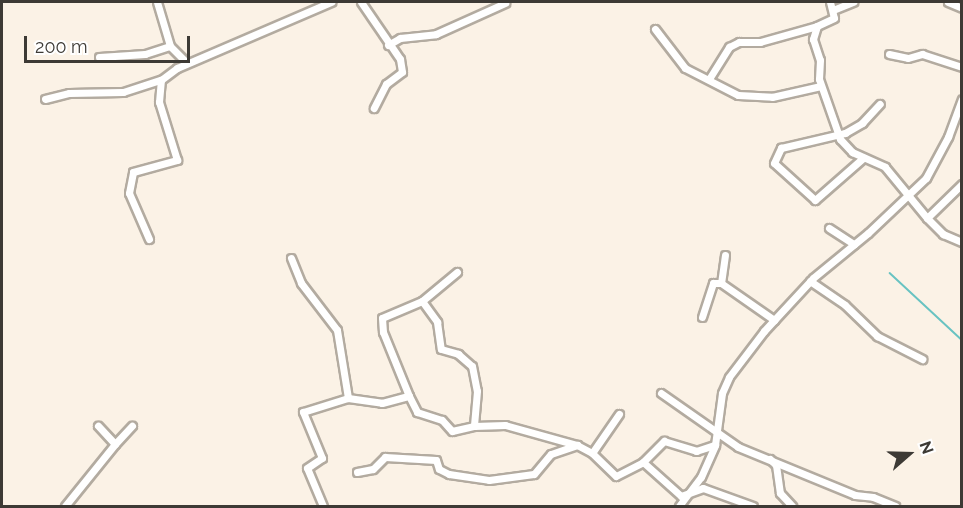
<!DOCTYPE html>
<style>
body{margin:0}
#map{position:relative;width:963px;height:508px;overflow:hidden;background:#fbf2e6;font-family:Raleway,sans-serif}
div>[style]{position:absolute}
.stream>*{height:1.5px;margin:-0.75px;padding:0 0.75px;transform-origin:0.75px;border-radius:0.75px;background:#68c3c2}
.roads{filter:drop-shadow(2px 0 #b3aba0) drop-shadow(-2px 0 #b3aba0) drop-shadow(0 2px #b3aba0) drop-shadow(0 -2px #b3aba0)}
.minor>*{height:7px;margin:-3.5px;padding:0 3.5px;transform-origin:3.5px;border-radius:3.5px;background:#fff}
span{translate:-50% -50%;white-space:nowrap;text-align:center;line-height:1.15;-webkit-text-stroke:5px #fff;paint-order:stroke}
.frame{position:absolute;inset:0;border:3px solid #3d3a35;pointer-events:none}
.north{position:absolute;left:879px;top:424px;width:60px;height:60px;-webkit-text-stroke:4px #fff;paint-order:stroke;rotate:70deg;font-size:16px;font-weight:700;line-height:24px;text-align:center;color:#3d3a35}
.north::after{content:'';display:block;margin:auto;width:21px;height:27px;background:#3d3a35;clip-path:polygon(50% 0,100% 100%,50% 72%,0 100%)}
.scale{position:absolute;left:24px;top:36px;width:166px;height:27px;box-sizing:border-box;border:3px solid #3d3a35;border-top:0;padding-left:8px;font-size:18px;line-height:21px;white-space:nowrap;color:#3d3a35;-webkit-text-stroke:4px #fff;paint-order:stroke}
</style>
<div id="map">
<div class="stream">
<div style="left:890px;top:273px;width:98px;rotate:42.9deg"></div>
</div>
<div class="roads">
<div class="minor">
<div style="left:157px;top:2px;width:46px;rotate:73.5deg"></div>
<div style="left:170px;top:46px;width:24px;rotate:45deg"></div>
<div style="left:361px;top:2px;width:69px;rotate:55.6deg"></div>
<div style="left:400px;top:59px;width:13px;rotate:81deg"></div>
<div style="left:402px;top:72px;width:20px;rotate:143deg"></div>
<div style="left:386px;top:84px;width:27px;rotate:117deg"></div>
<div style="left:830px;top:2px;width:16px;rotate:76deg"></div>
<div style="left:834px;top:18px;width:19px;rotate:155deg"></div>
<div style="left:817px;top:26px;width:14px;rotate:107deg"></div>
<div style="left:813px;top:39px;width:22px;rotate:72deg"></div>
<div style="left:820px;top:60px;width:19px;rotate:93deg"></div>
<div style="left:819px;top:79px;width:64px;rotate:70.7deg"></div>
<div style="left:840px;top:139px;width:18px;rotate:47deg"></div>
<div style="left:852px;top:152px;width:36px;rotate:24deg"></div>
<div style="left:885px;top:167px;width:66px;rotate:50.5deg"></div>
<div style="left:927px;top:218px;width:23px;rotate:45deg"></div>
<div style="left:943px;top:234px;width:21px;rotate:23deg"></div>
<div style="left:948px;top:2px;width:15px;rotate:23deg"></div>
<div style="left:833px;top:10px;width:22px;rotate:-22deg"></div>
<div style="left:655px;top:29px;width:49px;rotate:52.4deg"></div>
<div style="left:685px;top:68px;width:59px;rotate:27deg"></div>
<div style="left:738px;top:95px;width:34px;rotate:3deg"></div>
<div style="left:772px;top:97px;width:50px;rotate:-12.7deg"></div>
<div style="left:388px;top:45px;width:14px;rotate:-30deg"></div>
<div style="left:400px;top:38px;width:36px;rotate:-6deg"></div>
<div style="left:436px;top:34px;width:76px;rotate:-24.2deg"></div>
<div style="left:889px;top:54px;width:19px;rotate:12deg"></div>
<div style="left:908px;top:58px;width:15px;rotate:-16deg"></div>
<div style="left:922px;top:54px;width:42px;rotate:18deg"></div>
<div style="left:99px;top:57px;width:46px;rotate:-3.7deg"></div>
<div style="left:145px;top:54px;width:26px;rotate:-18deg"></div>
<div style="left:709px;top:79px;width:38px;rotate:-58deg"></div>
<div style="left:729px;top:47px;width:11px;rotate:-27deg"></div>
<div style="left:739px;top:42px;width:21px"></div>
<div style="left:760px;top:42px;width:59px;rotate:-15.7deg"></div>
<div style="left:45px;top:99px;width:25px;rotate:-14deg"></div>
<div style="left:69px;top:93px;width:54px;rotate:-1.1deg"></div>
<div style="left:123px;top:92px;width:40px;rotate:-18deg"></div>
<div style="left:161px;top:80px;width:20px;rotate:-37deg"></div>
<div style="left:177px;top:68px;width:168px;rotate:-23.2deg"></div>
<div style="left:863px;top:158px;width:64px;rotate:138.8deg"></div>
<div style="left:815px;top:200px;width:55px;rotate:-137.9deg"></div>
<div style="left:774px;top:163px;width:17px;rotate:-65deg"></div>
<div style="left:781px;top:148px;width:66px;rotate:-13.2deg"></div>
<div style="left:845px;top:133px;width:20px;rotate:-30deg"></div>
<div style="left:862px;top:123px;width:26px;rotate:-47deg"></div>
<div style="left:927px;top:218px;width:49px;rotate:-44.2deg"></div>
<div style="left:829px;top:228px;width:30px;rotate:33deg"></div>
<div style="left:149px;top:239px;width:50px;rotate:-113.5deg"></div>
<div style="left:129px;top:193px;width:21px;rotate:-79deg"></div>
<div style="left:133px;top:172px;width:46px;rotate:-15.3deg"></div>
<div style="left:177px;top:160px;width:61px;rotate:-107.2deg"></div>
<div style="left:159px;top:102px;width:22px;rotate:-85deg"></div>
<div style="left:725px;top:255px;width:28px;rotate:98deg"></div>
<div style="left:721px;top:283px;width:65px;rotate:34.9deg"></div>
<div style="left:291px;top:258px;width:27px;rotate:68deg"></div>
<div style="left:301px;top:283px;width:59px;rotate:52.5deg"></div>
<div style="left:337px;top:330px;width:69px;rotate:80.8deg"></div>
<div style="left:457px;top:272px;width:45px;rotate:140.4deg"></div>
<div style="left:422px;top:301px;width:26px;rotate:54deg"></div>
<div style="left:437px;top:322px;width:27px;rotate:82deg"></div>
<div style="left:441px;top:349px;width:18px;rotate:16deg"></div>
<div style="left:458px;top:354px;width:18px;rotate:41deg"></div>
<div style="left:472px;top:366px;width:25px;rotate:79deg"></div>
<div style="left:477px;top:391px;width:35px;rotate:95deg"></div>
<div style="left:474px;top:426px;width:31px;rotate:-2deg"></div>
<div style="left:505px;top:425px;width:75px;rotate:15.5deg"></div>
<div style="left:577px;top:445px;width:17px;rotate:28deg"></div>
<div style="left:810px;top:281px;width:42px;rotate:34.4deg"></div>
<div style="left:845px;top:305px;width:45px;rotate:44.1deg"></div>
<div style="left:877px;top:336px;width:51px;rotate:27.1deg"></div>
<div style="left:422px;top:301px;width:43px;rotate:157deg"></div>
<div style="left:382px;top:318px;width:14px;rotate:86deg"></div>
<div style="left:383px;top:332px;width:69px;rotate:67.9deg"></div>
<div style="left:409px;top:396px;width:18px;rotate:63deg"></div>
<div style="left:417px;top:412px;width:26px;rotate:18deg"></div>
<div style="left:442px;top:420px;width:15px;rotate:48deg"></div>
<div style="left:452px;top:431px;width:23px;rotate:-13deg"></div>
<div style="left:702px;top:317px;width:36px;rotate:-72deg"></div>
<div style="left:713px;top:283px;width:8px"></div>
<div style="left:661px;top:393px;width:94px;rotate:35deg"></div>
<div style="left:738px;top:447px;width:126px;rotate:22.3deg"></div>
<div style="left:855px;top:495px;width:18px;rotate:6deg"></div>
<div style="left:873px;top:497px;width:24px;rotate:22deg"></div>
<div style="left:619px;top:414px;width:47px;rotate:124.7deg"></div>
<div style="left:592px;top:453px;width:33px;rotate:44deg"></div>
<div style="left:616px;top:476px;width:30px;rotate:-27deg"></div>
<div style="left:643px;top:462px;width:51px;rotate:41.8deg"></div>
<div style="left:681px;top:496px;width:23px;rotate:-20deg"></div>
<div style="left:703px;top:488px;width:53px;rotate:19.8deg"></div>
<div style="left:115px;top:444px;width:25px;rotate:-47deg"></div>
<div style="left:770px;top:459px;width:8px;rotate:45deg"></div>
<div style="left:776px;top:465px;width:28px;rotate:82deg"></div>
<div style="left:780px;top:493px;width:18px;rotate:47deg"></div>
<div style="left:643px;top:462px;width:30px;rotate:-45deg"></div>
<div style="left:664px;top:441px;width:34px;rotate:17deg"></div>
<div style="left:696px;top:451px;width:19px;rotate:-18deg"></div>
<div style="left:357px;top:472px;width:16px;rotate:-11deg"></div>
<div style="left:373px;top:469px;width:17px;rotate:-45deg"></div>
<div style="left:385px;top:457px;width:51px;rotate:3.4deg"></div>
<div style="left:436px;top:460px;width:9px;rotate:72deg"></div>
<div style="left:439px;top:469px;width:11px;rotate:27deg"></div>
<div style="left:449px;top:474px;width:40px;rotate:8.5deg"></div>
<div style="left:489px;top:480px;width:45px;rotate:-7.6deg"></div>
<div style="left:534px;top:474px;width:26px;rotate:-50deg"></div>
<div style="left:551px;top:454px;width:28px;rotate:-19deg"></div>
<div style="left:65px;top:506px;width:80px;rotate:-51.1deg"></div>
<div style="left:115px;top:444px;width:25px;rotate:-133deg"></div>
<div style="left:323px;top:506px;width:41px;rotate:-112.8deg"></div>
<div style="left:307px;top:468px;width:18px;rotate:-34deg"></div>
<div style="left:322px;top:458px;width:50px;rotate:-112.4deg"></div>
<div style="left:303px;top:412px;width:47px;rotate:-17.3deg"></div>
<div style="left:348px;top:398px;width:34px;rotate:8deg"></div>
<div style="left:382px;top:403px;width:28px;rotate:-15deg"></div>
<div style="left:679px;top:506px;width:36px;rotate:-53deg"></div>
<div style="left:701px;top:477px;width:35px;rotate:-66deg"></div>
<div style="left:715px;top:445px;width:52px;rotate:-82.3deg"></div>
<div style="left:722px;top:393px;width:17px;rotate:-66deg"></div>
<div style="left:729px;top:377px;width:58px;rotate:-52.7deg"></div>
<div style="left:764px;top:331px;width:72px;rotate:-47.2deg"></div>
<div style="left:813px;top:278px;width:71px;rotate:-39.3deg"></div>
<div style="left:868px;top:233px;width:80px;rotate:-43.5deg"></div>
<div style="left:926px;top:178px;width:47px;rotate:-61.8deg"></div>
<div style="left:948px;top:137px;width:40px;rotate:-69.8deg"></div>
</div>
</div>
<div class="frame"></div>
<div class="north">N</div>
<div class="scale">200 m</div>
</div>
